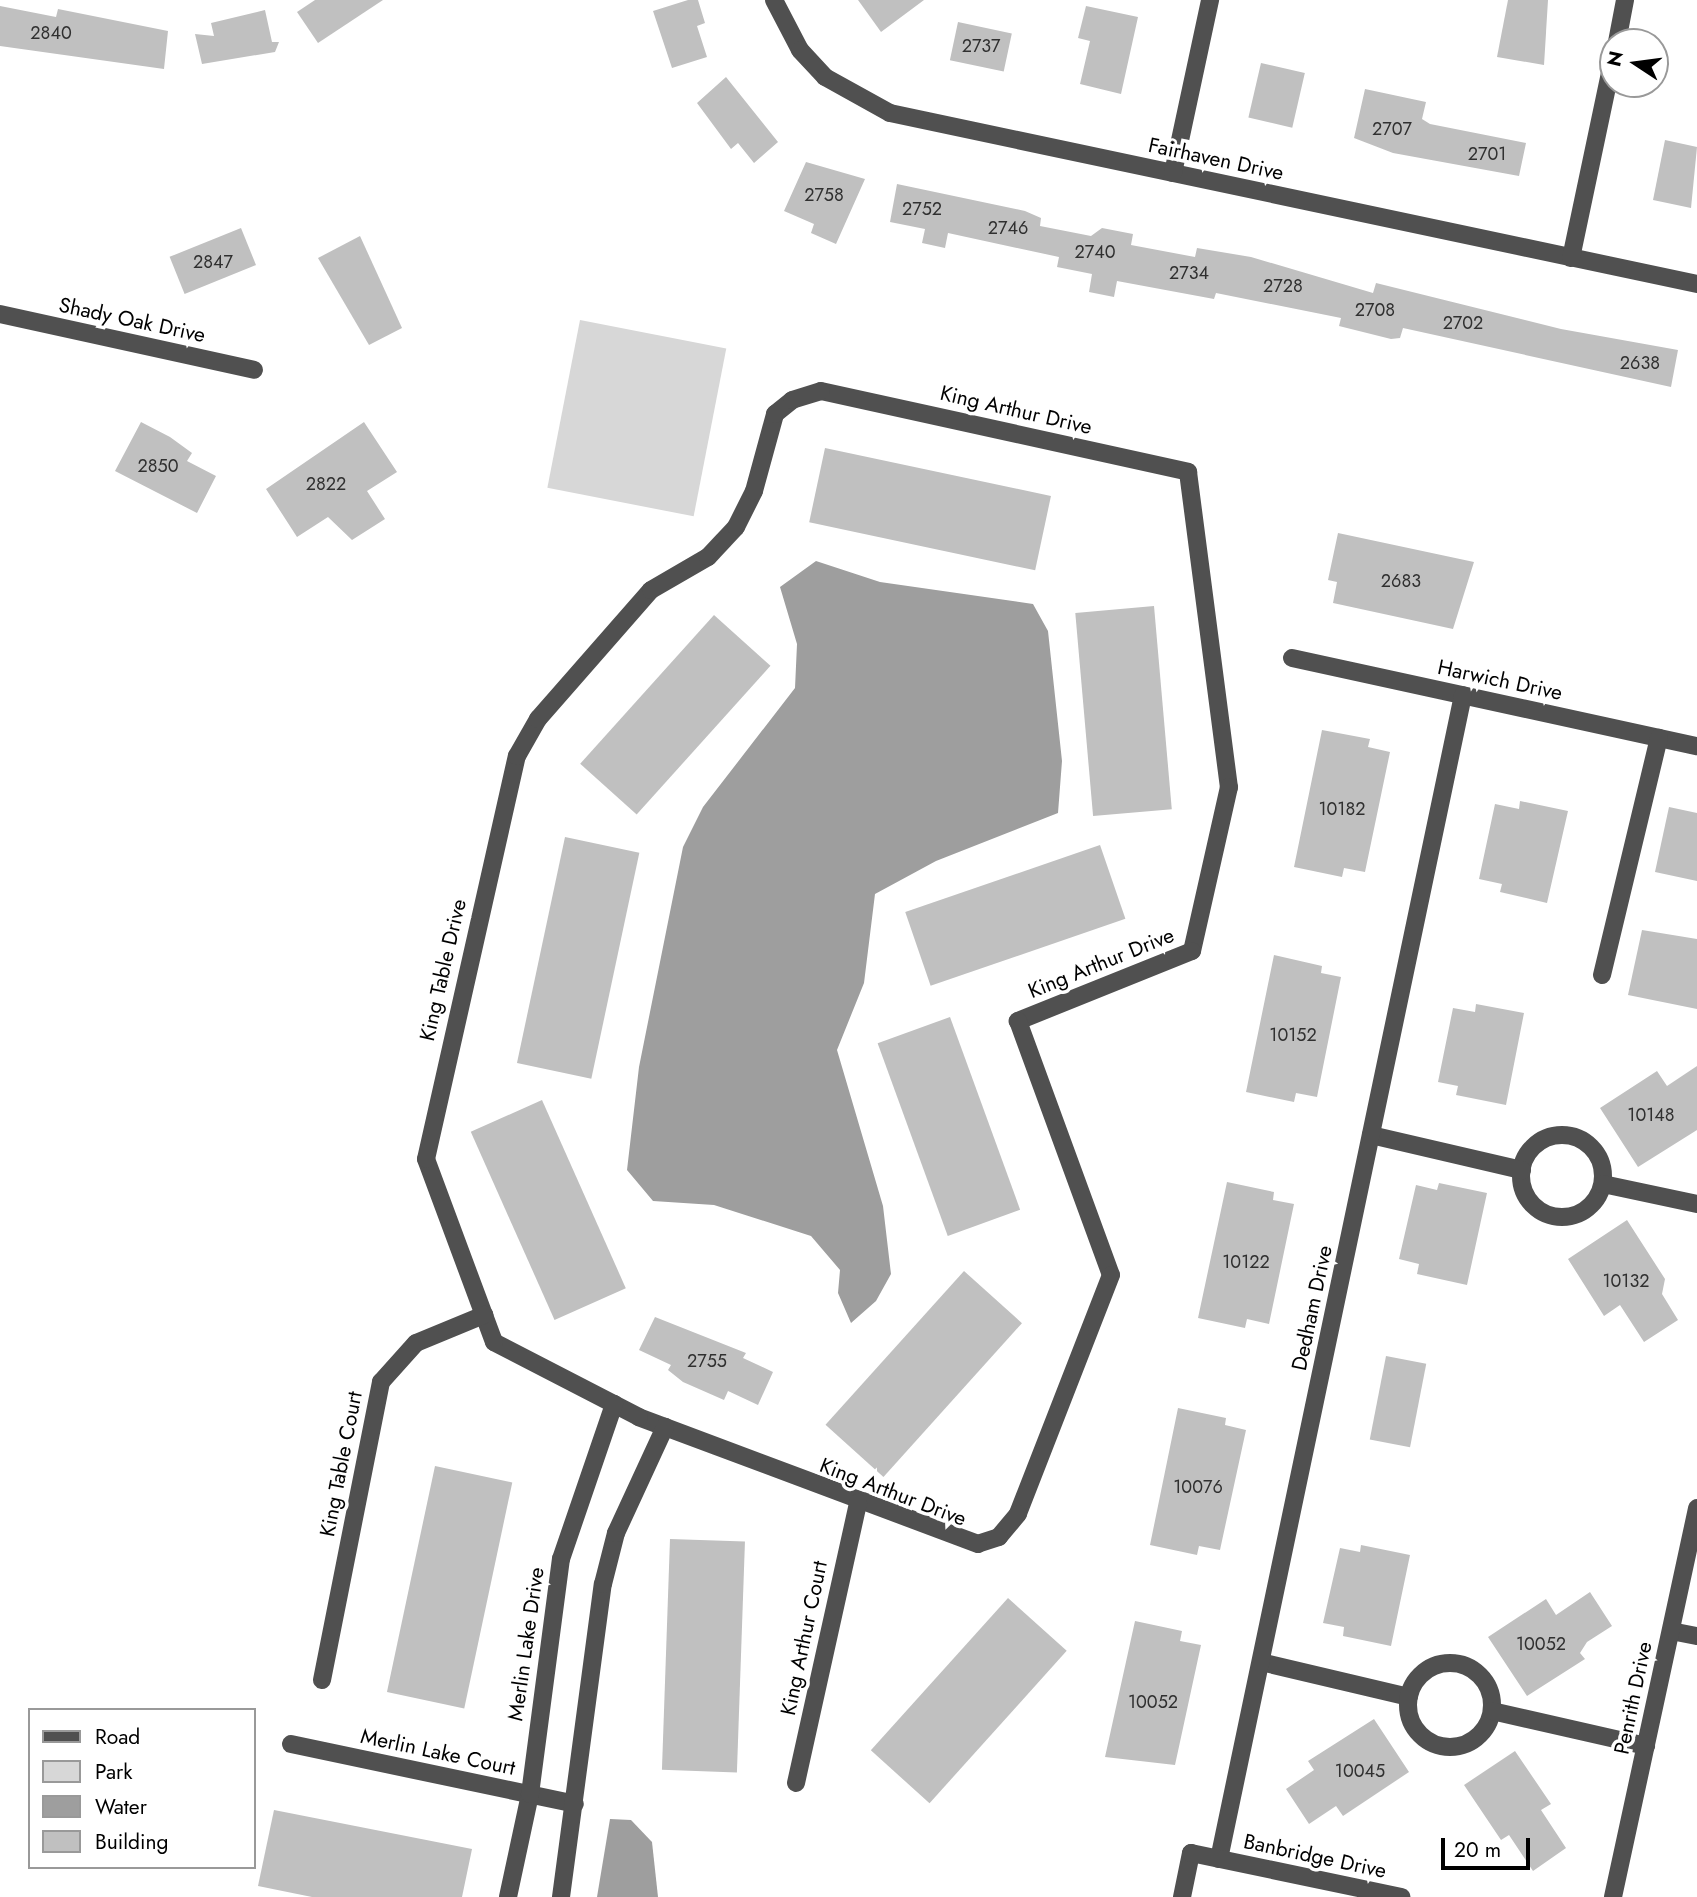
<!DOCTYPE html>
<style>
body{margin:0}
#map{position:relative;width:1697px;height:1897px;overflow:hidden;background:#fff;font-family:Jost,sans-serif}
div>[style]{position:absolute}
.green>*{inset:0;background:#d7d7d7;transform-origin:0 0}
.water>*{inset:0;background:#9e9e9e}
.building>*{inset:0;background:#c0c0c0;transform-origin:0 0}
.minor>*{height:18px;margin:-9px;padding:0 9px;transform-origin:9px;border-radius:9px;background:#505050}
.minor>.ring{margin:-9px;padding:0;box-sizing:content-box;background:none;border:18px solid #505050;border-radius:50%}
span{translate:-50% -50%;white-space:nowrap;text-align:center;line-height:1.15;-webkit-text-stroke:7px #fff;paint-order:stroke}
.number-label{font-size:18px;color:#303030}
.number-label span{-webkit-text-stroke-width:0}
.street-label{font-size:21px;color:#000}
.legend{position:absolute;left:28px;top:1708px;width:228px;height:161px;box-sizing:border-box;background:#fff;border:2px solid #999;margin:0;padding:9px 12px;list-style:none;font-size:21px;color:#000}
.legend li{display:flex;align-items:center;gap:14px;height:35px}
.legend b{width:35px;border:2px solid #999}
.north{position:absolute;left:1599px;top:28px;width:70px;height:70px;box-sizing:border-box;background:#fff;border:2px solid #999;border-radius:50%;rotate:283deg;font-size:19px;font-weight:700;line-height:28px;text-align:center;color:#000}
.north::after{content:'';display:block;margin:auto;width:24px;height:32px;background:#000;clip-path:polygon(50% 0,100% 100%,50% 72%,0 100%)}
.scale{position:absolute;left:1441px;top:1838px;width:89px;height:32px;box-sizing:border-box;border:4px solid #000;border-top:0;padding-left:9px;font-size:21px;line-height:24px;white-space:nowrap;color:#000;-webkit-text-stroke:5px #fff;paint-order:stroke}
</style>
<div id="map">
<div class="green">
<div style="left:580px;top:320px;width:149px;height:171px;rotate:11deg"></div>
</div>
<div class="water">
<div style="clip-path:polygon(816px 561px,880px 582px,1033px 604px,1048px 631px,1062px 761px,1058px 813px,936px 861px,875px 894px,864px 983px,837px 1050px,883px 1206px,891px 1274px,876px 1301px,851px 1323px,838px 1293px,840px 1270px,811px 1236px,714px 1205px,653px 1201px,627px 1170px,639px 1067px,683px 847px,703px 807px,795px 688px,797px 644px,780px 587px)"></div>
<div style="clip-path:polygon(610px 1819px,631px 1820px,652px 1842px,658px 1897px,597px 1897px)"></div>
</div>
<div class="building">
<div style="clip-path:polygon(315px 0,383px 0,318px 43px,297px 12px)"></div>
<div style="clip-path:polygon(688px 0,698px 0,705px 23px,697px 26px,707px 57px,672px 68px,653px 11px)"></div>
<div style="clip-path:polygon(858px 0,924px 0,881px 32px)"></div>
<div style="clip-path:polygon(1508px 0,1548px 0,1544px 65px,1497px 57px)"></div>
<div style="clip-path:polygon(0 6px,56px 17px,58px 9px,168px 31px,164px 69px,0 46px)"></div>
<div style="clip-path:polygon(1086px 6px,1138px 17px,1121px 94px,1080px 84px,1090px 41px,1078px 38px)"></div>
<div style="clip-path:polygon(265px 10px,272px 42px,279px 42px,275px 52px,202px 64px,195px 34px,214px 36px,211px 23px)"></div>
<div style="left:958px;top:22px;width:55px;height:39px;rotate:12deg"></div>
<div style="left:1261px;top:63px;width:45px;height:56px;rotate:13deg"></div>
<div style="clip-path:polygon(726px 77px,778px 142px,754px 163px,738px 143px,731px 149px,697px 103px)"></div>
<div style="clip-path:polygon(1365px 89px,1426px 102px,1422px 119px,1430px 124px,1526px 143px,1519px 176px,1393px 153px,1354px 138px)"></div>
<div style="clip-path:polygon(1665px 140px,1697px 147px,1691px 208px,1653px 200px)"></div>
<div style="clip-path:polygon(806px 162px,865px 179px,836px 244px,811px 233px,814px 224px,784px 211px)"></div>
<div style="clip-path:polygon(897px 184px,1025px 211px,1041px 218px,1040px 226px,1091px 236px,1102px 228px,1133px 234px,1131px 245px,1195px 257px,1197px 248px,1251px 257px,1373px 293px,1376px 283px,1561px 329px,1678px 350px,1671px 387px,1403px 328px,1400px 338px,1391px 339px,1339px 326px,1341px 318px,1216px 293px,1214px 299px,1117px 281px,1114px 297px,1089px 292px,1092px 274px,1057px 267px,1059px 257px,948px 233px,945px 248px,922px 243px,925px 229px,890px 222px)"></div>
<div style="left:241px;top:228px;width:40px;height:77px;rotate:68deg"></div>
<div style="clip-path:polygon(360px 236px,402px 328px,369px 345px,318px 258px)"></div>
<div style="clip-path:polygon(141px 422px,170px 437px,192px 453px,187px 461px,216px 476px,197px 513px,115px 471px)"></div>
<div style="clip-path:polygon(364px 422px,397px 472px,367px 491px,385px 519px,352px 540px,328px 517px,297px 537px,266px 489px)"></div>
<div style="left:825px;top:448px;width:231px;height:76px;rotate:12deg"></div>
<div style="clip-path:polygon(1338px 533px,1474px 562px,1453px 629px,1333px 603px,1337px 582px,1328px 580px)"></div>
<div style="left:1154px;top:606px;width:204px;height:79px;rotate:85deg"></div>
<div style="left:714px;top:615px;width:76px;height:200px;rotate:42deg"></div>
<div style="clip-path:polygon(1322px 730px,1370px 739px,1368px 747px,1390px 752px,1365px 872px,1344px 868px,1342px 877px,1294px 867px)"></div>
<div style="clip-path:polygon(1520px 801px,1568px 811px,1547px 903px,1500px 892px,1502px 884px,1479px 879px,1495px 804px,1519px 809px)"></div>
<div style="clip-path:polygon(1669px 807px,1697px 813px,1697px 881px,1655px 872px)"></div>
<div style="left:565px;top:837px;width:76px;height:231px;rotate:12deg"></div>
<div style="left:1100px;top:845px;width:78px;height:206px;rotate:71deg"></div>
<div style="clip-path:polygon(1642px 930px,1697px 939px,1697px 1009px,1628px 995px)"></div>
<div style="clip-path:polygon(1274px 955px,1322px 966px,1321px 973px,1341px 977px,1317px 1097px,1296px 1093px,1294px 1102px,1246px 1092px)"></div>
<div style="clip-path:polygon(1476px 1004px,1524px 1013px,1506px 1105px,1456px 1095px,1458px 1086px,1438px 1082px,1453px 1008px,1475px 1012px)"></div>
<div style="left:950px;top:1017px;width:205px;height:77px;rotate:70deg"></div>
<div style="clip-path:polygon(1697px 1066px,1697px 1130px,1638px 1167px,1600px 1108px,1657px 1071px,1667px 1086px)"></div>
<div style="left:542px;top:1100px;width:206px;height:78px;rotate:66deg"></div>
<div style="clip-path:polygon(1227px 1182px,1274px 1192px,1273px 1200px,1294px 1204px,1269px 1324px,1247px 1319px,1245px 1328px,1198px 1318px)"></div>
<div style="clip-path:polygon(1439px 1183px,1487px 1193px,1467px 1285px,1417px 1274px,1419px 1264px,1399px 1259px,1416px 1185px,1437px 1190px)"></div>
<div style="clip-path:polygon(1627px 1220px,1665px 1279px,1662px 1294px,1678px 1320px,1644px 1342px,1620px 1305px,1604px 1316px,1568px 1259px)"></div>
<div style="left:964px;top:1271px;width:78px;height:207px;rotate:42deg"></div>
<div style="clip-path:polygon(655px 1317px,746px 1353px,743px 1358px,773px 1372px,758px 1405px,728px 1391px,724px 1400px,683px 1382px,668px 1370px,671px 1365px,639px 1350px)"></div>
<div style="left:1386px;top:1356px;width:41px;height:85px;rotate:11deg"></div>
<div style="clip-path:polygon(1178px 1408px,1226px 1418px,1225px 1425px,1246px 1430px,1220px 1550px,1199px 1546px,1197px 1555px,1150px 1545px)"></div>
<div style="left:435px;top:1466px;width:79px;height:231px;rotate:12deg"></div>
<div style="left:670px;top:1539px;width:75px;height:231px;rotate:2deg"></div>
<div style="clip-path:polygon(1361px 1545px,1410px 1555px,1391px 1646px,1343px 1636px,1344px 1627px,1323px 1623px,1340px 1548px,1360px 1552px)"></div>
<div style="clip-path:polygon(1590px 1592px,1612px 1626px,1587px 1642px,1580px 1653px,1585px 1659px,1527px 1696px,1488px 1637px,1546px 1599px,1556px 1615px)"></div>
<div style="left:1008px;top:1598px;width:79px;height:205px;rotate:42deg"></div>
<div style="clip-path:polygon(1135px 1621px,1182px 1631px,1180px 1641px,1201px 1645px,1175px 1765px,1105px 1757px)"></div>
<div style="clip-path:polygon(1374px 1719px,1409px 1772px,1343px 1816px,1336px 1806px,1309px 1824px,1286px 1789px,1314px 1770px,1308px 1761px)"></div>
<div style="clip-path:polygon(1515px 1751px,1551px 1804px,1541px 1810px,1566px 1848px,1533px 1871px,1509px 1835px,1501px 1840px,1464px 1785px)"></div>
<div style="clip-path:polygon(274px 1810px,472px 1849px,462px 1897px,312px 1897px,258px 1886px)"></div>
</div>
<div class="minor">
<div style="left:774px;top:0;width:56px;rotate:62.5deg"></div>
<div style="left:800px;top:50px;width:37px;rotate:47deg"></div>
<div style="left:825px;top:77px;width:74px;rotate:29deg"></div>
<div style="left:890px;top:113px;width:825px;rotate:11.96deg"></div>
<div style="left:1617px;top:42px;width:43px;rotate:-79.2deg"></div>
<div style="left:1173px;top:173px;width:177px;rotate:-77.9deg"></div>
<div style="left:1571px;top:258px;width:203px;rotate:-78.1deg"></div>
<div style="left:0;top:314px;width:260px;rotate:12.4deg"></div>
<div style="left:821px;top:391px;width:376px;rotate:12.4deg"></div>
<div style="left:1188px;top:472px;width:318px;rotate:82.6deg"></div>
<div style="left:1229px;top:787px;width:168px;rotate:102.7deg"></div>
<div style="left:1192px;top:951px;width:188px;rotate:158.1deg"></div>
<div style="left:1018px;top:1021px;width:270px;rotate:69.9deg"></div>
<div style="left:1111px;top:1275px;width:256px;rotate:111.3deg"></div>
<div style="left:1018px;top:1514px;width:30px;rotate:130deg"></div>
<div style="left:999px;top:1537px;width:22px;rotate:162deg"></div>
<div style="left:978px;top:1544px;width:362px;rotate:-159.5deg"></div>
<div style="left:639px;top:1417px;width:163px;rotate:-152.7deg"></div>
<div style="left:494px;top:1342px;width:195px;rotate:-110.4deg"></div>
<div style="left:426px;top:1159px;width:413px;rotate:-77.3deg"></div>
<div style="left:517px;top:756px;width:43px;rotate:-60.4deg"></div>
<div style="left:538px;top:719px;width:171px;rotate:-48.8deg"></div>
<div style="left:651px;top:590px;width:66px;rotate:-30.1deg"></div>
<div style="left:708px;top:557px;width:41px;rotate:-47deg"></div>
<div style="left:736px;top:527px;width:40px;rotate:-63.4deg"></div>
<div style="left:754px;top:491px;width:80px;rotate:-74.7deg"></div>
<div style="left:775px;top:414px;width:22px;rotate:-39deg"></div>
<div style="left:792px;top:400px;width:30px;rotate:-17deg"></div>
<div style="left:1292px;top:658px;width:414px;rotate:12.3deg"></div>
<div style="left:1602px;top:975px;width:244px;rotate:-76.5deg"></div>
<div class="ring" style="left:1521px;top:1135px;width:64px;height:64px"></div>
<div style="left:1371px;top:1135px;width:155px;rotate:13.1deg"></div>
<div style="left:1603px;top:1184px;width:96px;rotate:12deg"></div>
<div style="left:1671px;top:1631px;width:26px;rotate:11deg"></div>
<div style="left:1261px;top:1662px;width:152px;rotate:13.3deg"></div>
<div class="ring" style="left:1408px;top:1663px;width:66px;height:66px"></div>
<div style="left:322px;top:1680px;width:304px;rotate:-78.8deg"></div>
<div style="left:381px;top:1382px;width:52px;rotate:-48.1deg"></div>
<div style="left:416px;top:1343px;width:74px;rotate:-22.4deg"></div>
<div style="left:1492px;top:1711px;width:158px;rotate:12.8deg"></div>
<div style="left:291px;top:1744px;width:290px;rotate:11.9deg"></div>
<div style="left:796px;top:1783px;width:287px;rotate:-77.5deg"></div>
<div style="left:1219px;top:1859px;width:1189px;rotate:-78.16deg"></div>
<div style="left:508px;top:1897px;width:105px;rotate:-77.9deg"></div>
<div style="left:530px;top:1794px;width:237px;rotate:-82.5deg"></div>
<div style="left:561px;top:1559px;width:164px;rotate:-71.1deg"></div>
<div style="left:561px;top:1897px;width:316px;rotate:-82.4deg"></div>
<div style="left:603px;top:1584px;width:53px;rotate:-75.7deg"></div>
<div style="left:616px;top:1533px;width:117px;rotate:-65.2deg"></div>
<div style="left:1182px;top:1897px;width:45px;rotate:-78.4deg"></div>
<div style="left:1191px;top:1853px;width:215px;rotate:11.8deg"></div>
<div style="left:1613px;top:1897px;width:398px;rotate:-77.8deg"></div>
</div>
<div class="number-label">
<span style="left:51px;top:33px">2840</span>
<span style="left:981px;top:46px">2737</span>
<span style="left:1392px;top:129px">2707</span>
<span style="left:1487px;top:154px">2701</span>
<span style="left:824px;top:195px">2758</span>
<span style="left:922px;top:209px">2752</span>
<span style="left:1008px;top:228px">2746</span>
<span style="left:1095px;top:252px">2740</span>
<span style="left:213px;top:262px">2847</span>
<span style="left:1189px;top:273px">2734</span>
<span style="left:1283px;top:286px">2728</span>
<span style="left:1375px;top:310px">2708</span>
<span style="left:1463px;top:323px">2702</span>
<span style="left:1640px;top:363px">2638</span>
<span style="left:158px;top:466px">2850</span>
<span style="left:326px;top:484px">2822</span>
<span style="left:1401px;top:581px">2683</span>
<span style="left:1342px;top:809px">10182</span>
<span style="left:1293px;top:1035px">10152</span>
<span style="left:1651px;top:1115px">10148</span>
<span style="left:1246px;top:1262px">10122</span>
<span style="left:1626px;top:1281px">10132</span>
<span style="left:707px;top:1361px">2755</span>
<span style="left:1198px;top:1487px">10076</span>
<span style="left:1541px;top:1644px">10052</span>
<span style="left:1153px;top:1702px">10052</span>
<span style="left:1360px;top:1771px">10045</span>
</div>
<div class="street-label">
<span style="left:1216px;top:159px;rotate:12deg">Fairhaven Drive</span>
<span style="left:132px;top:320px;rotate:12deg">Shady Oak Drive</span>
<span style="left:1016px;top:410px;rotate:13deg">King Arthur Drive</span>
<span style="left:1500px;top:680px;rotate:12deg">Harwich Drive</span>
<span style="left:1101px;top:963px;rotate:-22deg">King Arthur Drive</span>
<span style="left:443px;top:970px;rotate:-77deg">King Table Drive</span>
<span style="left:1312px;top:1308px;rotate:-78deg">Dedham Drive</span>
<span style="left:341px;top:1464px;rotate:-79deg">King Table Court</span>
<span style="left:893px;top:1492px;rotate:21deg">King Arthur Drive</span>
<span style="left:804px;top:1638px;rotate:-78deg">King Arthur Court</span>
<span style="left:526px;top:1644px;rotate:-82deg">Merlin Lake Drive</span>
<span style="left:1633px;top:1698px;rotate:-78deg">Penrith Drive</span>
<span style="left:438px;top:1752px;rotate:12deg">Merlin Lake Court</span>
<span style="left:1315px;top:1856px;rotate:12deg">Banbridge Drive</span>
</div>
<ul class="legend">
<li><b style="height:9px;background:#505050"></b>Road</li>
<li><b style="height:19px;background:#d7d7d7"></b>Park</li>
<li><b style="height:19px;background:#9e9e9e"></b>Water</li>
<li><b style="height:19px;background:#c0c0c0"></b>Building</li>
</ul>
<div class="north">N</div>
<div class="scale">20 m</div>
</div>
